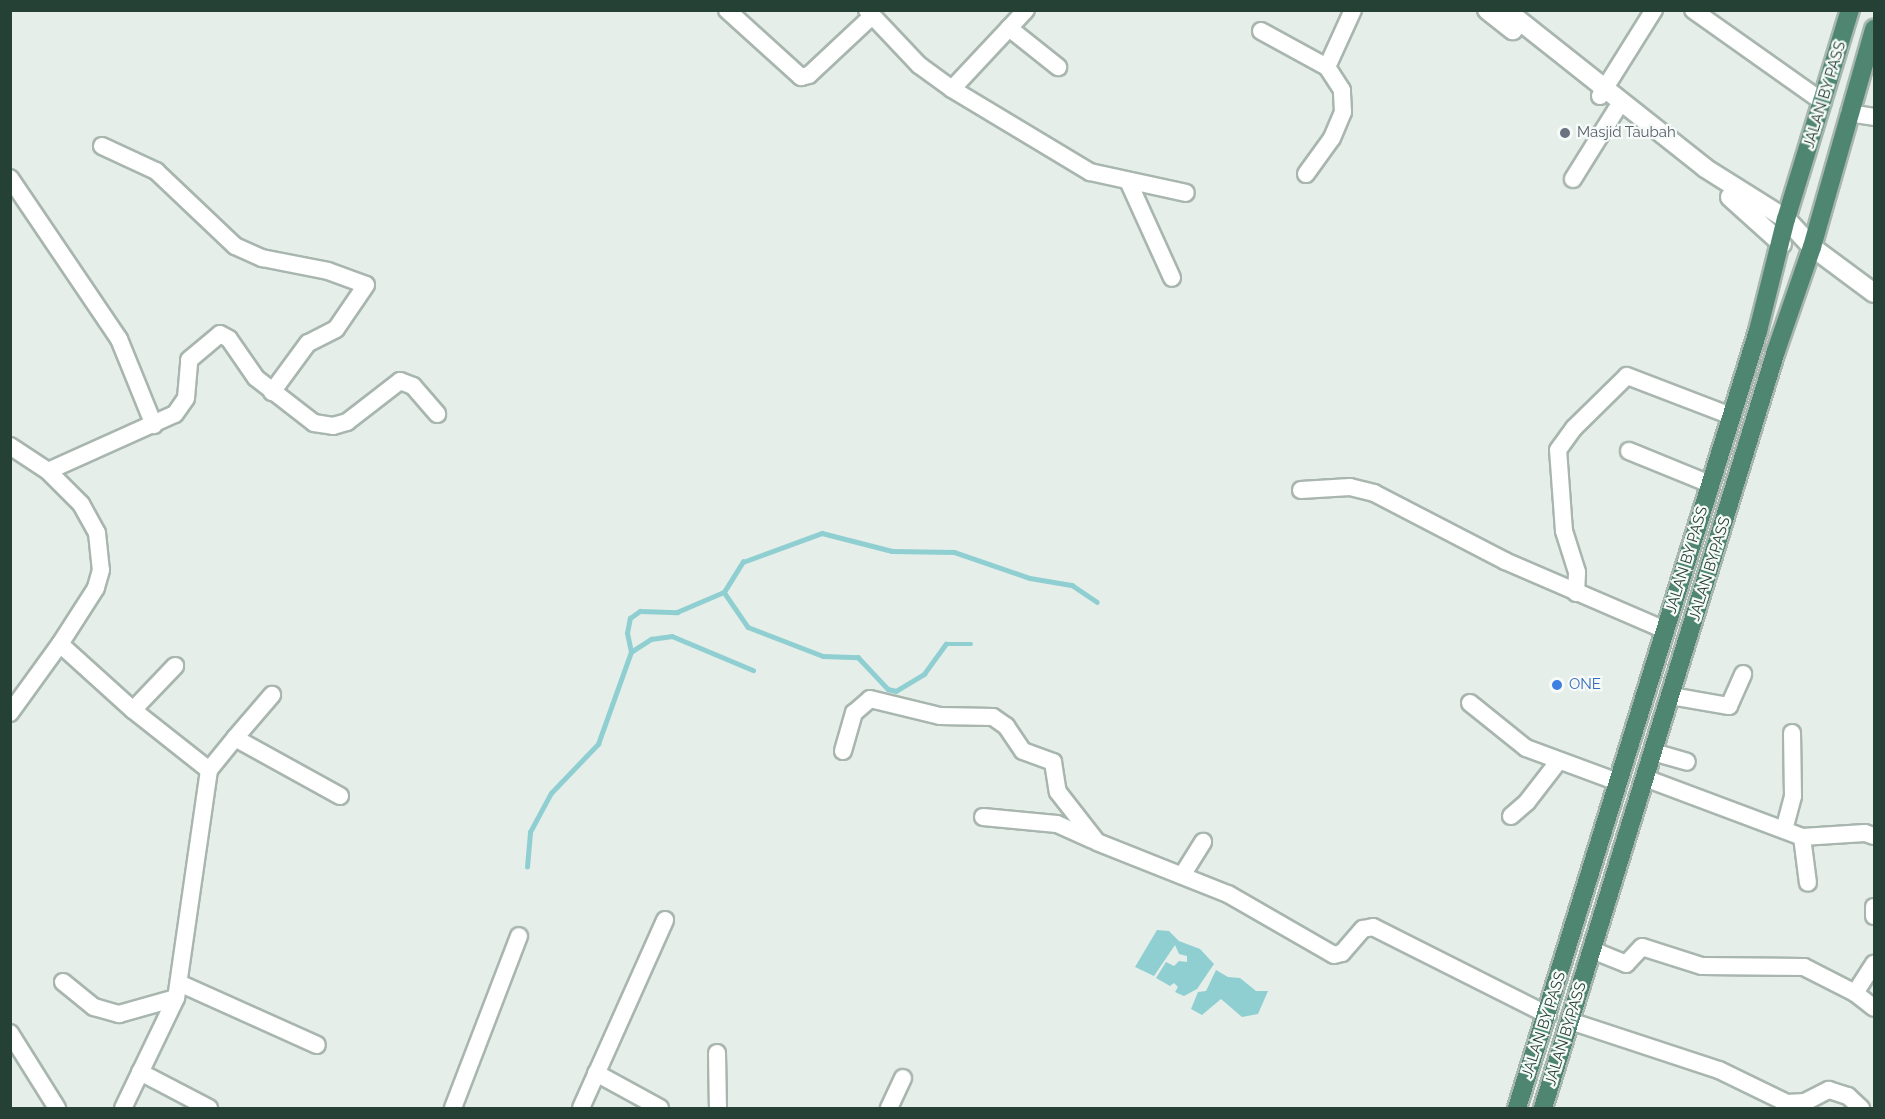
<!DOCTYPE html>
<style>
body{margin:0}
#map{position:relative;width:1885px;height:1119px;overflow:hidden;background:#e5eee9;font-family:Raleway,sans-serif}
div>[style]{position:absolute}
.water>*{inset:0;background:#90cfd1}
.stream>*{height:4.5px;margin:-2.25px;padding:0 2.25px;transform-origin:2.25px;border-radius:2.25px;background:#90cfd1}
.roads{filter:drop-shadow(2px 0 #a8b6af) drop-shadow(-2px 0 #a8b6af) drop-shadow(0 2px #a8b6af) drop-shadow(0 -2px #a8b6af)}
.minor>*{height:16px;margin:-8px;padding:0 8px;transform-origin:8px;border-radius:8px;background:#fff}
.tertiary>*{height:18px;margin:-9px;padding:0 9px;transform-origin:9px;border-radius:9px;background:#fff}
.secondary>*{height:18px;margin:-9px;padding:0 9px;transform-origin:9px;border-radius:9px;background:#fff}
.trunk>*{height:18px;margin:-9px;padding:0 9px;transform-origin:9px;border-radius:9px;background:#4e8672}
.dots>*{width:16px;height:16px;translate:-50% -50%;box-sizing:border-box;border:3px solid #f6faf8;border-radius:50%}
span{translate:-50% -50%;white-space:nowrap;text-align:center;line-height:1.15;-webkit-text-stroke:4.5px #f6faf8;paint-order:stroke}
.street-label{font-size:15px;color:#254035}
.worship-label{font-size:15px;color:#5b616d}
.left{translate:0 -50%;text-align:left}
.shop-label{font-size:15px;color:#366cbe}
.frame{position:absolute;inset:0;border:12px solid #254035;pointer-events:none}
</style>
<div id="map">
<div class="water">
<div style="clip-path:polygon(1157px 930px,1169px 931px,1179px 941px,1200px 949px,1214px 964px,1197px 989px,1184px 996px,1175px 992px,1178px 987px,1174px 983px,1170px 986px,1156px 978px,1166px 962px,1174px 966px,1179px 961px,1187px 962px,1187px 956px,1179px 954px,1175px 945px,1154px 976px,1135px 967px)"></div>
<div style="clip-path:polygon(1216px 970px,1228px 977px,1240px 978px,1256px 991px,1268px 991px,1258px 1014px,1242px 1017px,1221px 999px,1202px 1015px,1191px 1009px,1198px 992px,1206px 991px)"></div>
</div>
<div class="stream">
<div style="left:724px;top:592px;width:42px;rotate:55.6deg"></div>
<div style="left:748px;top:627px;width:80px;rotate:21.1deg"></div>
<div style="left:823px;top:656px;width:35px;rotate:2deg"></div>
<div style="left:858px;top:657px;width:44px;rotate:46.8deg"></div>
<div style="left:888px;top:689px;width:8px;rotate:14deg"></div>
<div style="left:896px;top:691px;width:33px;rotate:-31deg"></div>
<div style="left:924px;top:674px;width:37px;rotate:-54deg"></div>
<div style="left:946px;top:644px;width:25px"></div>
<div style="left:631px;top:652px;width:19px;rotate:-102deg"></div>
<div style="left:627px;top:633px;width:15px;rotate:-79deg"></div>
<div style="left:630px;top:618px;width:12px;rotate:-35deg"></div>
<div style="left:640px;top:611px;width:37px;rotate:2deg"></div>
<div style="left:677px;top:612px;width:51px;rotate:-23.1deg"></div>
<div style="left:724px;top:592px;width:36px;rotate:-58deg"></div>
<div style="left:743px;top:562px;width:84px;rotate:-20.2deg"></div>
<div style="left:822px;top:533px;width:72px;rotate:14.4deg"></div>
<div style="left:892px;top:551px;width:62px;rotate:0.9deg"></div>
<div style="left:954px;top:552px;width:80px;rotate:18.9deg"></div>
<div style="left:1030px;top:578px;width:43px;rotate:9.5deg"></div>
<div style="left:1072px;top:585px;width:30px;rotate:34deg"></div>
<div style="left:527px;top:867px;width:35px;rotate:-85deg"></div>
<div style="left:530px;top:832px;width:44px;rotate:-61.7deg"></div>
<div style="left:551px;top:793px;width:68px;rotate:-46.2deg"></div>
<div style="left:598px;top:744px;width:98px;rotate:-70.3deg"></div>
<div style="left:631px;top:652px;width:24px;rotate:-33deg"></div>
<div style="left:651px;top:639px;width:21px;rotate:-8deg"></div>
<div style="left:672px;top:636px;width:88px;rotate:22.8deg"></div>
</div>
<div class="roads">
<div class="minor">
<div style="left:727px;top:10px;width:100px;rotate:42.2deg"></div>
<div style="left:801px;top:77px;width:8px;rotate:-14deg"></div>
<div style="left:809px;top:75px;width:86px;rotate:-43.1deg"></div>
<div style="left:867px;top:10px;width:76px;rotate:46.6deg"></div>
<div style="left:919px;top:65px;width:41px;rotate:36deg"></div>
<div style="left:952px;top:89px;width:108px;rotate:-46.9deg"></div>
<div style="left:1693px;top:10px;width:159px;rotate:35.3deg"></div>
<div style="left:1009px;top:28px;width:63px;rotate:38.5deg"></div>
<div style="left:1261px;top:31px;width:75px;rotate:28.6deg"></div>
<div style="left:1327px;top:67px;width:63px;rotate:-65.5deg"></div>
<div style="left:952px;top:89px;width:161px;rotate:31deg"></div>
<div style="left:1090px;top:172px;width:98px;rotate:12.3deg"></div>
<div style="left:1600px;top:96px;width:102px;rotate:-57.9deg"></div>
<div style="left:1849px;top:113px;width:25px;rotate:9deg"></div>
<div style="left:102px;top:146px;width:60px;rotate:24.8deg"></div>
<div style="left:156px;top:171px;width:109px;rotate:43.5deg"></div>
<div style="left:235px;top:246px;width:30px;rotate:24deg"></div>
<div style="left:262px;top:258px;width:67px;rotate:11.1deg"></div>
<div style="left:328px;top:271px;width:40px;rotate:20.2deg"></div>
<div style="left:366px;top:285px;width:53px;rotate:124.3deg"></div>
<div style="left:336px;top:329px;width:31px;rotate:153deg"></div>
<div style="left:308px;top:343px;width:61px;rotate:126.3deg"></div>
<div style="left:1306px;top:174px;width:44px;rotate:-54.2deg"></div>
<div style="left:1332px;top:138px;width:28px;rotate:-67deg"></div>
<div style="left:1343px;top:112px;width:22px;rotate:-93deg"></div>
<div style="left:1342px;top:90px;width:27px;rotate:-123deg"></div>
<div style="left:10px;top:178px;width:194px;rotate:55.9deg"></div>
<div style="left:119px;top:339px;width:93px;rotate:67.9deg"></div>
<div style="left:1573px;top:179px;width:81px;rotate:-58.1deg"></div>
<div style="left:1129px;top:183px;width:104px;rotate:65.6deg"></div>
<div style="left:10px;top:446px;width:45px;rotate:33.3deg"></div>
<div style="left:48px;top:471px;width:47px;rotate:45deg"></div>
<div style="left:81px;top:504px;width:33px;rotate:61deg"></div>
<div style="left:97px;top:533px;width:37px;rotate:84deg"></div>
<div style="left:101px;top:570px;width:19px;rotate:106deg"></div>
<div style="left:96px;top:588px;width:67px;rotate:122.7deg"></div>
<div style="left:60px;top:644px;width:98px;rotate:42.1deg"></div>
<div style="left:133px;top:710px;width:97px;rotate:38.3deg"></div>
<div style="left:209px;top:770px;width:230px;rotate:98.2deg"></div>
<div style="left:176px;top:998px;width:122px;rotate:115.7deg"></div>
<div style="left:1629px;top:451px;width:87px;rotate:22.2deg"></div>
<div style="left:48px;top:471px;width:139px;rotate:-24.2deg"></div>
<div style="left:175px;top:414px;width:19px;rotate:-55deg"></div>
<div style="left:186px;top:398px;width:38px;rotate:-85deg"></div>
<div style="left:189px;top:360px;width:40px;rotate:-40deg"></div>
<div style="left:220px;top:334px;width:10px;rotate:29deg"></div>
<div style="left:229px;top:339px;width:47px;rotate:55.3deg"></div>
<div style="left:256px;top:378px;width:73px;rotate:37.8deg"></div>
<div style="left:314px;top:423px;width:19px;rotate:9deg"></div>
<div style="left:333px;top:426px;width:15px;rotate:-16deg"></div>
<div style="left:347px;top:422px;width:67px;rotate:-37.7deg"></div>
<div style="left:400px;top:381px;width:14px;rotate:21deg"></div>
<div style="left:413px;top:386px;width:37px;rotate:49deg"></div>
<div style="left:1301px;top:490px;width:49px;rotate:-3.5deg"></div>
<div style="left:1350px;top:487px;width:25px;rotate:14deg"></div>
<div style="left:1374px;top:493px;width:148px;rotate:27.4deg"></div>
<div style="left:1505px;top:561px;width:174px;rotate:23.3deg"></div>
<div style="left:1576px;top:593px;width:21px;rotate:-87deg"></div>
<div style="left:1577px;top:572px;width:43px;rotate:-107.6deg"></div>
<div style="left:1564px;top:531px;width:81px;rotate:-94.2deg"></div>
<div style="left:1558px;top:450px;width:27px;rotate:-54deg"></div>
<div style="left:1574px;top:428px;width:74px;rotate:-44.5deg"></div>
<div style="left:1627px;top:376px;width:111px;rotate:21deg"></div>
<div style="left:1671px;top:696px;width:59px;rotate:9.8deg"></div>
<div style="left:1729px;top:706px;width:35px;rotate:-66deg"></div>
<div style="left:1470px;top:703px;width:72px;rotate:38.8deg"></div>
<div style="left:1526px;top:748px;width:98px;rotate:20.3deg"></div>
<div style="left:133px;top:710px;width:61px;rotate:-46.3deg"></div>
<div style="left:10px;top:713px;width:85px;rotate:-54.1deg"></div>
<div style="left:235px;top:738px;width:57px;rotate:-49.3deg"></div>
<div style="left:843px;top:751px;width:40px;rotate:-74deg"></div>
<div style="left:854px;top:713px;width:21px;rotate:-41deg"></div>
<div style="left:870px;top:699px;width:72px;rotate:13.7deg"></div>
<div style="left:940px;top:716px;width:53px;rotate:1.1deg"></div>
<div style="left:993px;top:717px;width:16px;rotate:35deg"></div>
<div style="left:1006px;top:726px;width:30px;rotate:56deg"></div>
<div style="left:1023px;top:751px;width:32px;rotate:20deg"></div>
<div style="left:1053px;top:762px;width:30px;rotate:81deg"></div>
<div style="left:1058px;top:792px;width:63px;rotate:52deg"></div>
<div style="left:1097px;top:842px;width:141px;rotate:21.7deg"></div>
<div style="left:1228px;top:894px;width:122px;rotate:29.9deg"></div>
<div style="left:1334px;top:955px;width:8px;rotate:-14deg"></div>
<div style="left:1342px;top:953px;width:32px;rotate:-49deg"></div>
<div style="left:1363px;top:929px;width:10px;rotate:-11deg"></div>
<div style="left:1373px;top:927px;width:196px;rotate:26.7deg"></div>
<div style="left:1653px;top:752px;width:35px;rotate:16deg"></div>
<div style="left:209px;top:770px;width:41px;rotate:-50.9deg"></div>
<div style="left:235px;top:738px;width:120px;rotate:28.9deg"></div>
<div style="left:1645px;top:778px;width:168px;rotate:20.6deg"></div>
<div style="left:1802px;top:837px;width:63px;rotate:-3.6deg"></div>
<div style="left:1865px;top:833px;width:9px;rotate:18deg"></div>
<div style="left:1511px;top:816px;width:21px;rotate:-41deg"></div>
<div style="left:1527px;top:802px;width:51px;rotate:-52.2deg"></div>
<div style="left:983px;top:817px;width:74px;rotate:5.4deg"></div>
<div style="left:1057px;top:824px;width:39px;rotate:24deg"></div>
<div style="left:1784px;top:830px;width:35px;rotate:-75deg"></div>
<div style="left:1793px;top:796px;width:63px;rotate:-90.9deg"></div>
<div style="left:1802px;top:837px;width:46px;rotate:82.6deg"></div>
<div style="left:1183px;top:874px;width:38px;rotate:-58deg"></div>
<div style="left:1874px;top:907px;width:9px;rotate:90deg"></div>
<div style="left:1592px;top:950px;width:37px;rotate:22deg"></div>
<div style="left:1626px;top:964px;width:23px;rotate:-47deg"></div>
<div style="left:1642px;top:947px;width:63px;rotate:17.6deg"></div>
<div style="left:1702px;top:966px;width:102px;rotate:0.6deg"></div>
<div style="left:1804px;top:967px;width:57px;rotate:27deg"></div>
<div style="left:1855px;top:993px;width:24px;rotate:38deg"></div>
<div style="left:63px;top:982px;width:40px;rotate:39deg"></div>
<div style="left:94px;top:1007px;width:26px;rotate:16deg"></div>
<div style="left:119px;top:1014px;width:59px;rotate:-15.7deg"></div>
<div style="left:179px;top:983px;width:151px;rotate:24.2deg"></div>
<div style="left:1855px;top:993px;width:35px;rotate:-57deg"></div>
<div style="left:1570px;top:1021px;width:157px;rotate:18.2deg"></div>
<div style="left:1719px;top:1070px;width:76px;rotate:25.9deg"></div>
<div style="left:1787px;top:1103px;width:18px;rotate:-3deg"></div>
<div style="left:1805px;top:1102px;width:27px;rotate:-27deg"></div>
<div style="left:1829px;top:1090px;width:20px;rotate:18deg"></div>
<div style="left:1848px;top:1096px;width:18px;rotate:43deg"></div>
<div style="left:10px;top:1033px;width:89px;rotate:57.9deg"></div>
<div style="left:717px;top:1053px;width:55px;rotate:89deg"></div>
<div style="left:140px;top:1072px;width:78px;rotate:27.6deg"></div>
<div style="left:596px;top:1073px;width:73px;rotate:28.7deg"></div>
<div style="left:453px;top:1108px;width:184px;rotate:-69deg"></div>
<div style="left:581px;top:1108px;width:206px;rotate:-65.9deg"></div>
<div style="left:889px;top:1108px;width:33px;rotate:-65deg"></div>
</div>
<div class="tertiary">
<div style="left:1812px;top:247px;width:77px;rotate:36.6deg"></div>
</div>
<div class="secondary">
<div style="left:1487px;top:10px;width:33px;rotate:38deg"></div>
<div style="left:1506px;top:10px;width:254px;rotate:38.4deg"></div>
<div style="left:1705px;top:168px;width:96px;rotate:32.2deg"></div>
<div style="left:1786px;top:219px;width:38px;rotate:47deg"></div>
<div style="left:1730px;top:197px;width:70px;rotate:42.1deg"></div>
</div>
<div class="trunk">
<div style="left:1517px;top:1108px;width:814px;rotate:-72.77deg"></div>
<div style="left:1758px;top:331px;width:115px;rotate:-76deg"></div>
<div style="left:1786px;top:219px;width:219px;rotate:-73deg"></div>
<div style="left:1543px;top:1108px;width:792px;rotate:-72.89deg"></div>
<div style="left:1776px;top:351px;width:110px;rotate:-70.9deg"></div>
<div style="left:1812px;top:247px;width:227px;rotate:-74.1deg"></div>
</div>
</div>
<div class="dots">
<div style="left:1565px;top:133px;background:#6b7280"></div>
<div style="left:1557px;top:685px;background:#3f7fe0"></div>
</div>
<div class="street-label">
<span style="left:1825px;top:95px;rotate:-73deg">JALAN BY PASS</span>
<span style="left:1687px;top:560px;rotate:-73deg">JALAN BY PASS</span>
<span style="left:1710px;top:569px;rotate:-73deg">JALAN BYPASS</span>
<span style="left:1544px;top:1025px;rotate:-72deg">JALAN BY PASS</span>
<span style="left:1566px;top:1034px;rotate:-73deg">JALAN BYPASS</span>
</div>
<div class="worship-label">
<span class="left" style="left:1577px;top:133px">Masjid Taubah</span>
</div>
<div class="shop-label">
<span class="left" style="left:1569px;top:685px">ONE</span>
</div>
<div class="frame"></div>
</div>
